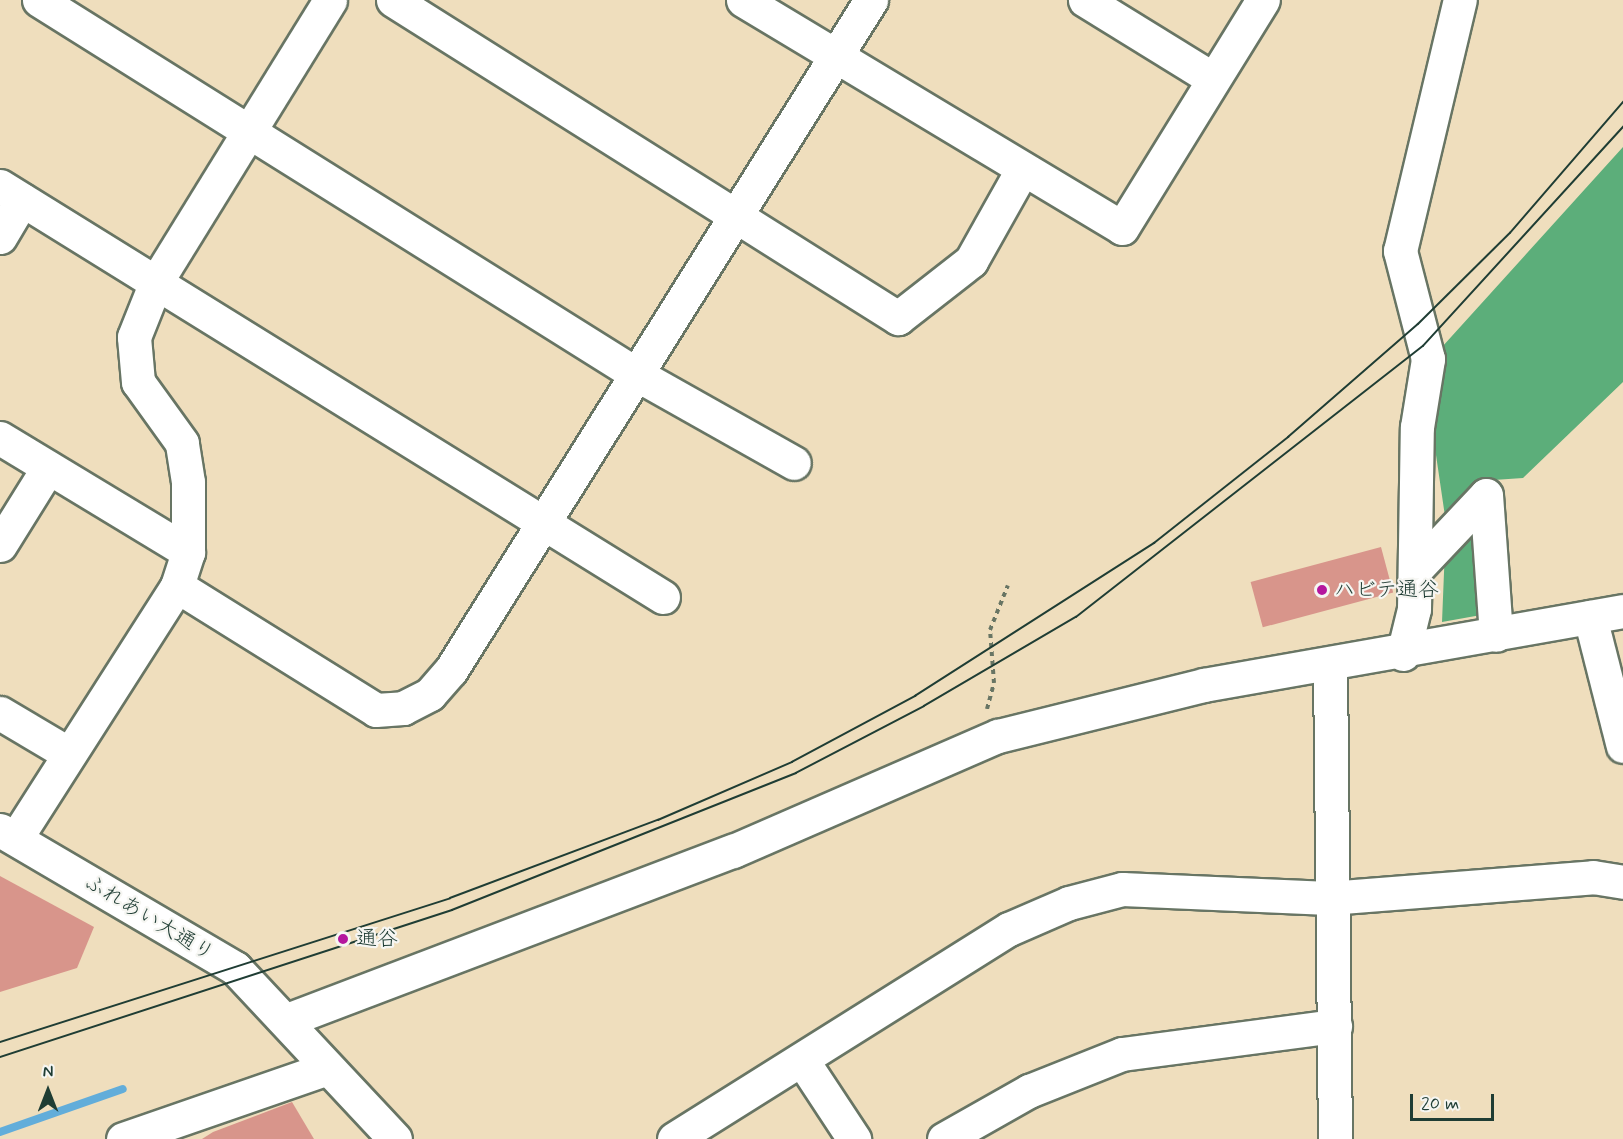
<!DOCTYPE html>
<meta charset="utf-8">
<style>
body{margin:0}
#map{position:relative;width:1623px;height:1139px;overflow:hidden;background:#efdebd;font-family:Mynerve,"Klee One",sans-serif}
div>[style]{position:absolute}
.forest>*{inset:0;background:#5cae7a}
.stream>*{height:8px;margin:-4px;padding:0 4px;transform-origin:4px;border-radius:4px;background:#62adda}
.building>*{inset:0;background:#d8958b;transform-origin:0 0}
.path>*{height:4px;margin-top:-2px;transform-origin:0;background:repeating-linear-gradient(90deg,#687564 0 4.5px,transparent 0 9px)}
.roads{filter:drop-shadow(2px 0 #687564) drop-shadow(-2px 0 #687564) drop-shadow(0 2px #687564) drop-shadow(0 -2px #687564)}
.minor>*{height:33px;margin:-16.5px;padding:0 16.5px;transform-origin:16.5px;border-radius:16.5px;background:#fff}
.tram>*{height:1.5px;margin:-0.75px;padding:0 0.75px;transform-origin:0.75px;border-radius:0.75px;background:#1f3d34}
.dots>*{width:16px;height:16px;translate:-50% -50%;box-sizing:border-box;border:3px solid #f6f6f2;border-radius:50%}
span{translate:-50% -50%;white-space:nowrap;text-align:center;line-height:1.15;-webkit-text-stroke:4.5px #f6f6f2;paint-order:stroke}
.poi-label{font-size:21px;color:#1f3d34}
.left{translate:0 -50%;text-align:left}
.street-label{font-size:21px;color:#1f3d34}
.north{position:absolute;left:18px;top:1061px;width:60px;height:60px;-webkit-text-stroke:4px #f6f6f2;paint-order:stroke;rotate:0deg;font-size:16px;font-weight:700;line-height:24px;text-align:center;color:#1f3d34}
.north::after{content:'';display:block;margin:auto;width:21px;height:27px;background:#1f3d34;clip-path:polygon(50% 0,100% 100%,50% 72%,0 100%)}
.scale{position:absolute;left:1410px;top:1094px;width:84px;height:27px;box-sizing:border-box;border:3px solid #1f3d34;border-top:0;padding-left:8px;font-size:18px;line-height:21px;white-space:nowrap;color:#1f3d34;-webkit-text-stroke:4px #f6f6f2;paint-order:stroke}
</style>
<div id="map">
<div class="forest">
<div style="clip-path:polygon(1623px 147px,1623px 382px,1523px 478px,1479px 481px,1481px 615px,1442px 622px,1446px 523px,1431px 421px,1442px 347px)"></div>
</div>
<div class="stream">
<div style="left:0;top:1132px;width:130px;rotate:-19.3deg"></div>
</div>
<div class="building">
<div style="left:1381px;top:547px;width:47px;height:135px;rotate:75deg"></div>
<div style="clip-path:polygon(0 876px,94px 927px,77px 968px,0 992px)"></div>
<div style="clip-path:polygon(292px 1102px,314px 1139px,202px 1139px,213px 1132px)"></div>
</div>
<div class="path">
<div style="left:987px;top:709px;width:27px;rotate:-75deg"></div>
<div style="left:994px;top:683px;width:53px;rotate:-94.3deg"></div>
<div style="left:990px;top:630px;width:48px;rotate:-68.2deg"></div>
</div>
<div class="roads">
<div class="minor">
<div style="left:39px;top:0;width:704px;rotate:32.07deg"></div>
<div style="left:636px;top:374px;width:181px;rotate:29.4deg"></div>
<div style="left:393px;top:0;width:597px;rotate:32.2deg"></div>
<div style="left:898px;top:318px;width:93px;rotate:-38deg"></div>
<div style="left:971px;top:261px;width:104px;rotate:-60.7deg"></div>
<div style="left:743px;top:0;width:442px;rotate:31deg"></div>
<div style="left:1122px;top:228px;width:268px;rotate:-58.3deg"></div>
<div style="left:1085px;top:0;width:150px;rotate:31.7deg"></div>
<div style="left:0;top:186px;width:780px;rotate:31.8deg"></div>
<div style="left:0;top:237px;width:43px;rotate:-59.3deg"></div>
<div style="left:0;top:438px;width:220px;rotate:31.2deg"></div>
<div style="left:0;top:545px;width:91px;rotate:-58.1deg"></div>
<div style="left:1417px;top:568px;width:100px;rotate:-46.6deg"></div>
<div style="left:1486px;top:495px;width:140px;rotate:85.9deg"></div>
<div style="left:177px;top:586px;width:234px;rotate:31.9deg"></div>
<div style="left:376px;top:710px;width:27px;rotate:-4deg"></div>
<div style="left:403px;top:708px;width:30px;rotate:-27deg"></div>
<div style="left:430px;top:694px;width:32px;rotate:-49deg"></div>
<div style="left:451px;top:670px;width:791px;rotate:-57.92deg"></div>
<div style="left:1590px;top:617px;width:133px;rotate:75.7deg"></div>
<div style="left:1403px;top:654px;width:46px;rotate:-76.3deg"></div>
<div style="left:1414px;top:609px;width:182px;rotate:-89.1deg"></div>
<div style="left:1417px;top:427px;width:69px;rotate:-80.8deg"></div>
<div style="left:1428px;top:359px;width:112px;rotate:-104.5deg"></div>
<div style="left:1400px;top:251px;width:258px;rotate:-76.6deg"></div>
<div style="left:1330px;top:666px;width:473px;rotate:89.4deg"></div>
<div style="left:0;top:713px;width:80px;rotate:30.7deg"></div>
<div style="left:0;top:830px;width:273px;rotate:30.4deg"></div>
<div style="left:235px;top:968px;width:234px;rotate:46.9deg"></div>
<div style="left:16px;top:838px;width:299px;rotate:-57.4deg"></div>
<div style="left:177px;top:586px;width:36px;rotate:-72deg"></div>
<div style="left:188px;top:552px;width:70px;rotate:-90deg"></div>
<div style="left:188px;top:482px;width:39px;rotate:-99deg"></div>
<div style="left:182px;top:443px;width:75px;rotate:-125.8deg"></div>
<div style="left:138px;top:382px;width:45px;rotate:-95.1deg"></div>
<div style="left:134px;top:337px;width:59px;rotate:-68.2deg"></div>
<div style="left:156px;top:282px;width:331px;rotate:-58.3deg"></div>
<div style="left:287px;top:1020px;width:477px;rotate:-20.8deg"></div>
<div style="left:733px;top:851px;width:289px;rotate:-23.5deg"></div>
<div style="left:998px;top:736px;width:212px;rotate:-13.9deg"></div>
<div style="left:1204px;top:685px;width:425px;rotate:-10deg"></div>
<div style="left:802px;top:1060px;width:95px;rotate:56.6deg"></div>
<div style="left:123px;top:1139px;width:214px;rotate:-19.1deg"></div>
<div style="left:674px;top:1139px;width:395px;rotate:-32.1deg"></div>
<div style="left:1009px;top:929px;width:65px;rotate:-23.4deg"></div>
<div style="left:1069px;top:903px;width:55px;rotate:-14.8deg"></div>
<div style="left:1122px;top:889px;width:207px;rotate:2.5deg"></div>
<div style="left:1329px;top:898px;width:265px;rotate:-4.5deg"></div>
<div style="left:1593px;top:877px;width:30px;rotate:9deg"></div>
<div style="left:944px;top:1139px;width:98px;rotate:-29.5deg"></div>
<div style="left:1029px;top:1091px;width:100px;rotate:-21.7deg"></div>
<div style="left:1122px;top:1054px;width:215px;rotate:-7.5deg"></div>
</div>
</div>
<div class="tram">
<div style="left:0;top:1042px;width:472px;rotate:-17.7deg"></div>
<div style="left:450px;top:898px;width:222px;rotate:-20.6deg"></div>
<div style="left:658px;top:820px;width:146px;rotate:-23.4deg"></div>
<div style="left:792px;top:762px;width:140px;rotate:-28.2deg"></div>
<div style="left:915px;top:696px;width:284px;rotate:-32.6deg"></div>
<div style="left:1154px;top:543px;width:171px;rotate:-38.3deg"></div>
<div style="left:1288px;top:437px;width:172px;rotate:-41deg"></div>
<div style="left:1418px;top:324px;width:129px;rotate:-44.7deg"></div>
<div style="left:1510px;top:233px;width:173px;rotate:-49.2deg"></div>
<div style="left:0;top:1057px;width:475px;rotate:-18deg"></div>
<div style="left:452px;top:910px;width:370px;rotate:-21.7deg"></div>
<div style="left:796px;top:773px;width:144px;rotate:-27.6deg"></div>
<div style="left:924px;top:706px;width:176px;rotate:-30.4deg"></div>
<div style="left:1076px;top:617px;width:440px;rotate:-38deg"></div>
<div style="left:1423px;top:346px;width:297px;rotate:-47.6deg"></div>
</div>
<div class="dots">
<div style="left:1322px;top:590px;background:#b5179e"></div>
<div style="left:343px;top:939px;background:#b5179e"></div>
</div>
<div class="poi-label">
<span class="left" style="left:1334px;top:590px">ハビテ通谷</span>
<span class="left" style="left:356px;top:939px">通谷</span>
</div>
<div class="street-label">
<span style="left:149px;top:918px;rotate:31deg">ふれあい大通り</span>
</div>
<div class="north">N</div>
<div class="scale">20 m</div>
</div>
